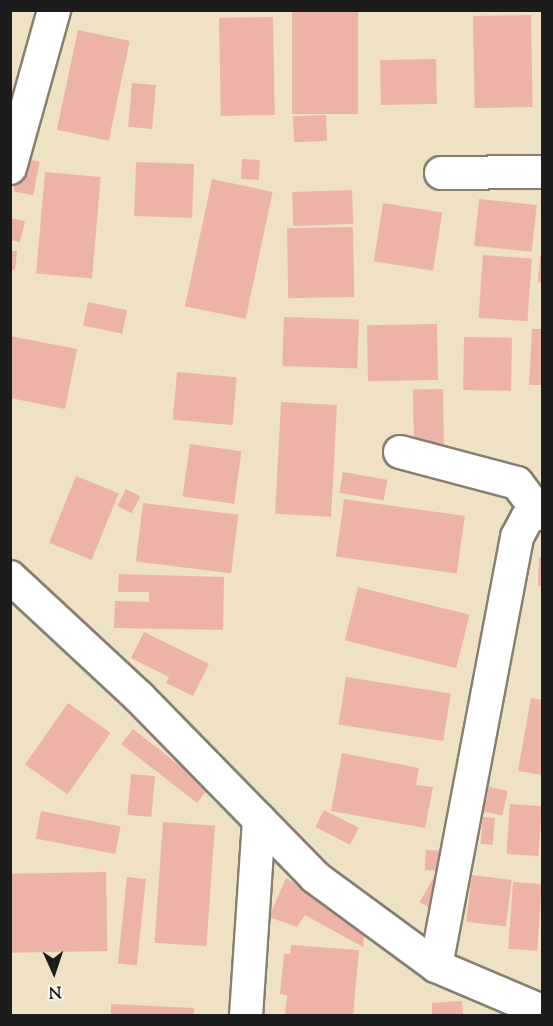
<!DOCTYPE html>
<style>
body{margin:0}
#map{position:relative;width:553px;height:1026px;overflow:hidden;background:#efe2c4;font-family:"Sorts Mill Goudy",serif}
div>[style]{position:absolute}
.building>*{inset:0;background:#edb3a9;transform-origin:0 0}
.roads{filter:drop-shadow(2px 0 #867f70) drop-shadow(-2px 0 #867f70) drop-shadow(0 2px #867f70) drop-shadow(0 -2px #867f70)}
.street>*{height:32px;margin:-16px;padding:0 16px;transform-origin:16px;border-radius:16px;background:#fff}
span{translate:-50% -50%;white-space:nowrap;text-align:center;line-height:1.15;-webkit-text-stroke:6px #fbf7ec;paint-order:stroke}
.frame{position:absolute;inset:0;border:12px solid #1c1c1c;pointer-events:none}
.north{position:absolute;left:24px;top:942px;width:60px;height:60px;-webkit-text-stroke:4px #fbf7ec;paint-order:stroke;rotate:177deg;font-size:16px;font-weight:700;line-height:24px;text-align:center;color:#1c1c1c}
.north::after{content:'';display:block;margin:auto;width:21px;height:27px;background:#1c1c1c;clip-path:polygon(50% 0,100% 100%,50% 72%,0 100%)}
</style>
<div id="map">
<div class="building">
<div style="left:292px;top:10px;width:66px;height:104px"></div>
<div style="left:531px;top:15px;width:92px;height:58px;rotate:89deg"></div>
<div style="left:273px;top:17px;width:98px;height:54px;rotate:89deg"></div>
<div style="left:78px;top:30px;width:53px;height:102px;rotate:12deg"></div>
<div style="left:436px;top:59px;width:45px;height:56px;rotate:89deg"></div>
<div style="left:132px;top:83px;width:24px;height:44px;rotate:5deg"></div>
<div style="left:326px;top:115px;width:26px;height:33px;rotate:88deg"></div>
<div style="left:20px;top:158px;width:20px;height:34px;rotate:11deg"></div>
<div style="left:242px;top:159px;width:18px;height:20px;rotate:3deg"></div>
<div style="left:136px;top:162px;width:58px;height:54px;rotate:2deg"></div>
<div style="left:45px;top:172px;width:56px;height:102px;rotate:5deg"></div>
<div style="left:212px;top:179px;width:62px;height:130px;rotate:12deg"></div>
<div style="left:352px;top:190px;width:34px;height:60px;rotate:88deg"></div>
<div style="left:479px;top:199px;width:58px;height:47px;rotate:6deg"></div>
<div style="left:383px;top:203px;width:60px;height:59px;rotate:9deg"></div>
<div style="clip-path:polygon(10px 218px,25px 221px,20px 242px,10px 240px)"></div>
<div style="left:353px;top:227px;width:70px;height:66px;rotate:89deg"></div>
<div style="clip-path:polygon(10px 251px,17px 251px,15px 270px,10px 269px)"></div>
<div style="left:483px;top:255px;width:49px;height:63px;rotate:4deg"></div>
<div style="clip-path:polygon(540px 256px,542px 256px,542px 283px,538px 282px)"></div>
<div style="left:88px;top:302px;width:40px;height:24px;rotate:12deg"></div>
<div style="left:284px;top:317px;width:75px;height:49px;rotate:2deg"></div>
<div style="left:437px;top:324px;width:56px;height:70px;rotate:89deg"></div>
<div style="clip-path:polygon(532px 329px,542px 329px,542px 385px,529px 385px)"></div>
<div style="clip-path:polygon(10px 336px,77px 349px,65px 409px,10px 398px)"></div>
<div style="left:464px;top:337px;width:48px;height:53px;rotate:1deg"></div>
<div style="left:177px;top:372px;width:60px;height:48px;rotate:5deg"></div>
<div style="left:443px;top:389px;width:64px;height:30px;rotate:89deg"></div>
<div style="left:281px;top:402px;width:56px;height:112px;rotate:3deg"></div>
<div style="left:190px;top:444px;width:52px;height:53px;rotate:8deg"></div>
<div style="left:343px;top:472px;width:45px;height:21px;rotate:10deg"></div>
<div style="left:76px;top:476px;width:46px;height:72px;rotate:22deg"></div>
<div style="left:126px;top:489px;width:16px;height:19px;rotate:27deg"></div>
<div style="left:344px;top:499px;width:122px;height:58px;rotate:8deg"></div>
<div style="left:143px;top:503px;width:96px;height:59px;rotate:7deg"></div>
<div style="clip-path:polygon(539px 557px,542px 557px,542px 586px,538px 586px)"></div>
<div style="clip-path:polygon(119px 574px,224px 577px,223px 630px,114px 628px,115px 601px,149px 602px,149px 592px,118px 592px)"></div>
<div style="left:358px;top:587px;width:115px;height:55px;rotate:14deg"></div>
<div style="clip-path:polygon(144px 632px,209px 664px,193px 696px,166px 683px,169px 677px,131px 658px)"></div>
<div style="left:346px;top:677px;width:106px;height:48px;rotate:9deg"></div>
<div style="clip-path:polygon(531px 698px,542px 700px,542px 775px,518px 771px)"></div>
<div style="left:68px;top:703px;width:52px;height:75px;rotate:35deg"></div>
<div style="left:133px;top:729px;width:96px;height:19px;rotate:38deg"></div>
<div style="clip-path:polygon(342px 753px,419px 768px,416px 785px,433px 787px,425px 828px,331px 811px)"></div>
<div style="left:131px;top:774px;width:24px;height:41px;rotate:5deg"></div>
<div style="left:489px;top:787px;width:19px;height:25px;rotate:12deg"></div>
<div style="left:510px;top:804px;width:32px;height:50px;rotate:4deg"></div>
<div style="left:324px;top:810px;width:39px;height:19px;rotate:27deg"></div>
<div style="left:41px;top:811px;width:81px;height:28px;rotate:11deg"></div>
<div style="left:483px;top:817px;width:12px;height:27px;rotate:5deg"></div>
<div style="left:163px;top:822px;width:52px;height:121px;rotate:4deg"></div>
<div style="left:426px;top:850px;width:20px;height:20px;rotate:3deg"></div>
<div style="left:106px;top:872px;width:79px;height:96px;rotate:89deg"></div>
<div style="left:472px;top:875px;width:40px;height:47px;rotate:7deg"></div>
<div style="left:127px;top:877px;width:19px;height:87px;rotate:6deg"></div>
<div style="left:434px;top:877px;width:14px;height:29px;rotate:30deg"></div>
<div style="clip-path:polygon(286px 878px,365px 927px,363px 947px,305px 915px,297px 927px,269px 917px)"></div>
<div style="left:513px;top:882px;width:29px;height:67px;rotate:4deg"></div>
<div style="clip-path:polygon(291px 945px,359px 950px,353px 1016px,285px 1016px,287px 995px,280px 994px,284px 954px,290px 954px)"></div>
<div style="clip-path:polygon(462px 1001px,463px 1016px,432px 1016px,432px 1003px)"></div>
<div style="clip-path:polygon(111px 1004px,194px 1008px,194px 1016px,111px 1016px)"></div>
</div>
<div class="roads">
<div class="street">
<div style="left:10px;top:168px;width:164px;rotate:-74.4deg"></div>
<div style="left:441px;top:173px;width:101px;rotate:-0.6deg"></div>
<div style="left:400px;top:452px;width:121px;rotate:14.8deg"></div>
<div style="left:517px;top:483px;width:36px;rotate:53deg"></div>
<div style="left:10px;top:577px;width:176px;rotate:42.9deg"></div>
<div style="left:139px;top:697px;width:252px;rotate:45.6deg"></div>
<div style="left:315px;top:877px;width:150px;rotate:36.3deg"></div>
<div style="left:436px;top:966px;width:115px;rotate:23deg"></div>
<div style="left:436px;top:966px;width:437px;rotate:-79.3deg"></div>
<div style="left:517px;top:537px;width:21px;rotate:-62deg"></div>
<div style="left:527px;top:518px;width:16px;rotate:-22deg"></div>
<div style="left:246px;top:1016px;width:197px;rotate:-86.2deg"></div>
</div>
</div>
<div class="frame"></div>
<div class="north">N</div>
</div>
